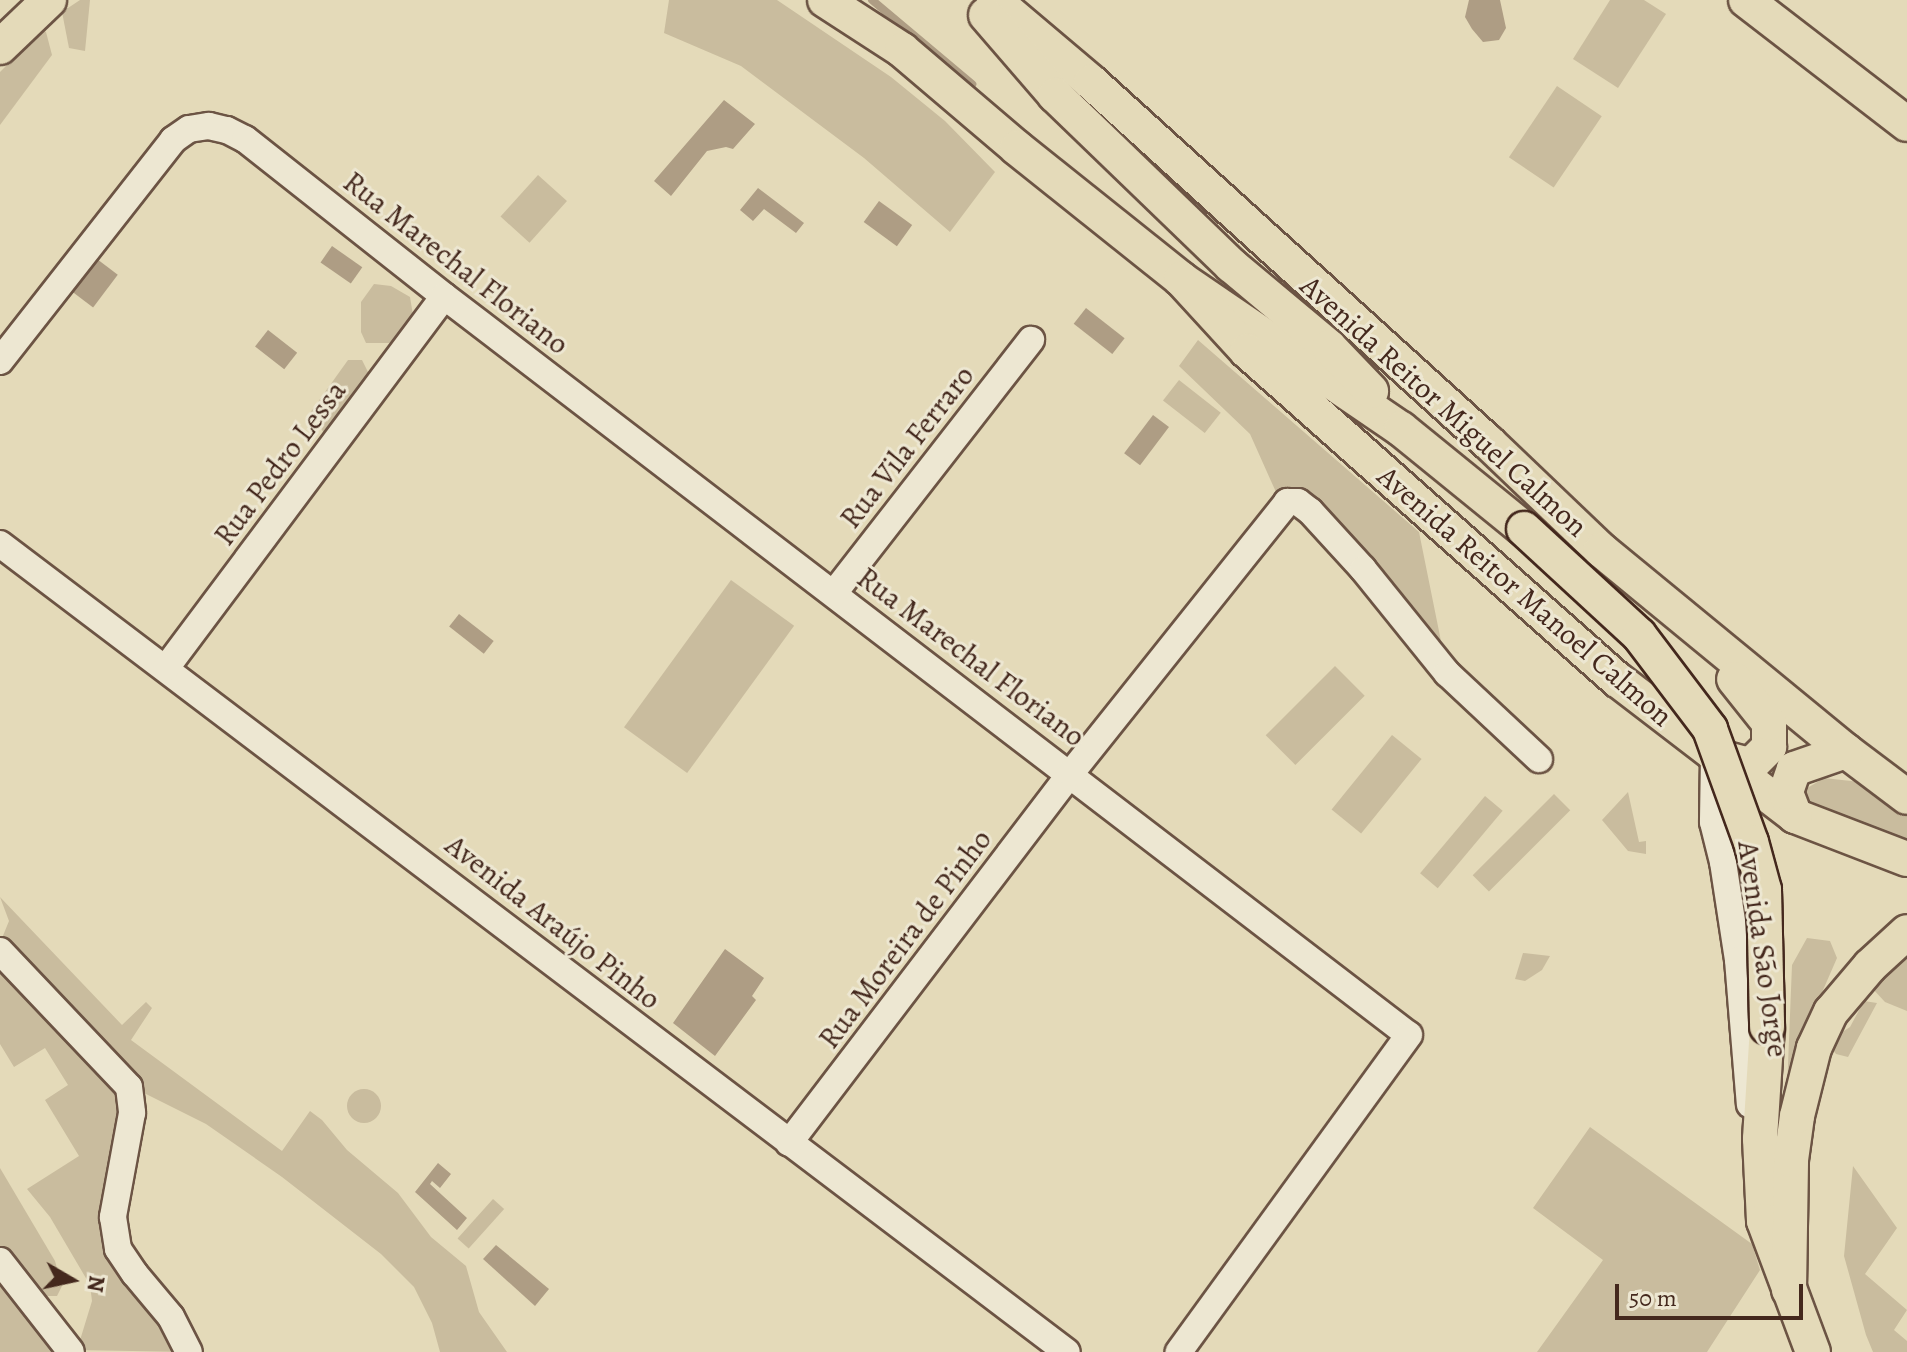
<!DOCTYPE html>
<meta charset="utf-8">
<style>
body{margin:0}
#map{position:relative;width:1907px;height:1352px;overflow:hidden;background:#e4dab9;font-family:Alegreya,serif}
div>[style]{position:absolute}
.green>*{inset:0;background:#c9bc9e;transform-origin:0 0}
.round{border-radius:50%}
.water>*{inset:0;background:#ae9d84;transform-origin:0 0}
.stream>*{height:8px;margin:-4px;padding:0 4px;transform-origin:4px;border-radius:4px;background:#ae9d84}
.roads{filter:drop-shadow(2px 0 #6c5444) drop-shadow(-2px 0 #6c5444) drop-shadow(0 2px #6c5444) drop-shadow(0 -2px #6c5444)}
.minor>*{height:26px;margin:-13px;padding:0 13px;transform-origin:13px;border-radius:13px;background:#ede7d2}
.major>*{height:34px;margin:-17px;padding:0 17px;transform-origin:17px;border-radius:17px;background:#e4dab9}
.bridges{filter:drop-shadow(2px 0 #44281d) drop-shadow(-2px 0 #44281d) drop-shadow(0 2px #44281d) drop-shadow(0 -2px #44281d)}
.major-bridge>*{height:34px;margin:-17px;padding:0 17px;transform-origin:17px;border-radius:17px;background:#e4dab9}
span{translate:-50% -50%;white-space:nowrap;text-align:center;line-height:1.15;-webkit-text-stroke:6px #ede7d2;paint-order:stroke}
.street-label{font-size:30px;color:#44281d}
.north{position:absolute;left:32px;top:1240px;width:80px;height:80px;-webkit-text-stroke:6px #ede7d2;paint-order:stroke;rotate:99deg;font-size:22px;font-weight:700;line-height:32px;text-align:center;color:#44281d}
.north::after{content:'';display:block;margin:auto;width:28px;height:36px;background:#44281d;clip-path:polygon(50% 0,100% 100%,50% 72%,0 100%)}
.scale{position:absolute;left:1615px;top:1284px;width:188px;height:36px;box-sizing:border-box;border:4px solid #44281d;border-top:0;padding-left:10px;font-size:24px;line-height:28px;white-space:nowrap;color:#44281d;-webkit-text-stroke:6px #ede7d2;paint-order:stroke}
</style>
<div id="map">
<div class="green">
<div style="clip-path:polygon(80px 0,90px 0,85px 51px,69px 48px,62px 12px)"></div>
<div style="clip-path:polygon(669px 0,777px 0,891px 77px,945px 121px,995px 172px,950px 232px,864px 158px,741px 66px,664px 33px)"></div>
<div style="clip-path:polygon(1610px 0,1644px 0,1666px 14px,1618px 88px,1573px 59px)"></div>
<div style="clip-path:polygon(42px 30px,46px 32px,52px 55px,0 125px,0 72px)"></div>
<div style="left:1557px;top:86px;width:54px;height:86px;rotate:34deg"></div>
<div style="left:538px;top:175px;width:39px;height:56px;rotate:42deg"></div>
<div style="clip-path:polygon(374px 284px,391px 286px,410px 297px,413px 315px,406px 332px,392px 343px,366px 343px,361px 332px,361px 302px)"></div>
<div style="clip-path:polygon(1198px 340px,1419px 532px,1445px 661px,1383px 584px,1280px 501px,1250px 434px,1179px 366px)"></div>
<div style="clip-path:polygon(348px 360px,362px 360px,369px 374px,324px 433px,310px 413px)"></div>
<div style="left:1179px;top:380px;width:53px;height:26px;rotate:38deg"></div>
<div style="left:731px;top:580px;width:78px;height:182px;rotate:36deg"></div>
<div style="left:1335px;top:666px;width:42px;height:98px;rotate:45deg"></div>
<div style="left:1392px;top:735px;width:38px;height:96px;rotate:39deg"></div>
<div style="clip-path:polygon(1824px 778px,1860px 782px,1907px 816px,1907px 842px,1808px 810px,1799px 793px)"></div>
<div style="clip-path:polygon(1628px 792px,1639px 842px,1646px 841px,1646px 854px,1628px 851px,1602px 820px)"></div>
<div style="left:1554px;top:794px;width:23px;height:115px;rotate:45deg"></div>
<div style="left:1485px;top:796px;width:23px;height:101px;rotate:40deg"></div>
<div style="clip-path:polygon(0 897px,122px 1025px,146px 1002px,152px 1008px,131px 1040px,282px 1151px,310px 1111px,322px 1120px,347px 1150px,398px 1193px,431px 1237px,466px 1266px,479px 1312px,507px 1352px,440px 1352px,432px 1323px,414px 1287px,381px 1254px,282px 1177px,206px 1124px,130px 1086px,0 943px,9px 921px)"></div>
<div style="clip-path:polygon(1807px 938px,1830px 941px,1837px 958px,1803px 1036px,1787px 1090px,1792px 965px)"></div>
<div style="clip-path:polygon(1907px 941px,1907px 1011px,1885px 1002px,1872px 988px)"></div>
<div style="clip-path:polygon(1523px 953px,1550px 956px,1542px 970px,1525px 981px,1515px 979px)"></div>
<div style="clip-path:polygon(0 957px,124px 1088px,109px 1217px,188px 1352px,77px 1350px,92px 1301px,90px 1285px,50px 1217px,27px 1189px,79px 1156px,45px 1100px,68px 1085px,45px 1048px,14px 1067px,0 1044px)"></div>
<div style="clip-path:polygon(1864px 1001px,1877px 1003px,1848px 1057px,1836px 1054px,1827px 1042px,1850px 1027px)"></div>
<div class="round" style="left:347px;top:1089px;width:34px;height:34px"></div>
<div style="clip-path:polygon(1590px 1127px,1752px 1244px,1760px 1270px,1707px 1352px,1537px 1352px,1603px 1260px,1533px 1208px)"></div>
<div style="clip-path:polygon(1853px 1166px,1897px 1228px,1865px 1274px,1907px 1310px,1894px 1330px,1907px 1341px,1907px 1352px,1873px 1352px,1866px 1335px,1844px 1256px)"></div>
<div style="clip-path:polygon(0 1168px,55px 1261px,62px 1286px,57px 1296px,36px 1296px,0 1252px)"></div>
<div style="left:493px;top:1199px;width:15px;height:53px;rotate:42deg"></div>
<div style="clip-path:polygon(0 1275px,62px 1352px,0 1352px)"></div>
</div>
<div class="water">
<div style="clip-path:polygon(1469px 0,1500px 0,1506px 28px,1499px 40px,1483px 42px,1472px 29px,1465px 17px)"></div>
<div style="clip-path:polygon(724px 100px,755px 124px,733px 149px,726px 147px,707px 151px,671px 196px,654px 181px)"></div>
<div style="clip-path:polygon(758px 188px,804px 223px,796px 233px,764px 209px,753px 221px,740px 210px)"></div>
<div style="left:879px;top:201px;width:41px;height:26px;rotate:36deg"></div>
<div style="left:332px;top:246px;width:37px;height:20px;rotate:35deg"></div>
<div style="left:97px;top:259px;width:26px;height:41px;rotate:37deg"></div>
<div style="left:1086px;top:308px;width:49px;height:20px;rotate:38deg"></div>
<div style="left:268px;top:330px;width:37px;height:21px;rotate:38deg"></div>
<div style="left:1153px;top:415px;width:20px;height:48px;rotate:37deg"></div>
<div style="left:459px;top:614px;width:44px;height:16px;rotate:38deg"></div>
<div style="clip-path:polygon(725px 949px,764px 978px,752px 996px,756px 1000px,715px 1056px,673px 1023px)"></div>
<div style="clip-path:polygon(438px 1163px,451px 1174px,440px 1188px,432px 1181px,430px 1184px,467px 1218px,457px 1230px,415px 1192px)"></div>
<div style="clip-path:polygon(496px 1245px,549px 1289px,535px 1306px,483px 1259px)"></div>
</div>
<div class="stream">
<div style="left:872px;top:0;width:131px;rotate:40deg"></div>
</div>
<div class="roads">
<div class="minor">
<div style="left:0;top:361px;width:281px;rotate:-51.9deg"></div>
<div style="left:173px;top:140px;width:19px;rotate:-35deg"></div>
<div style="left:189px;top:129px;width:20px;rotate:-9deg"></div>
<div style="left:209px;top:126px;width:18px;rotate:13deg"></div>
<div style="left:227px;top:130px;width:20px;rotate:27deg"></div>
<div style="left:245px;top:139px;width:253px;rotate:38.3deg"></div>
<div style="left:444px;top:296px;width:1215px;rotate:37.45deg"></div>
<div style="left:1409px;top:1035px;width:392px;rotate:126deg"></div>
<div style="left:0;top:544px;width:1338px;rotate:37.14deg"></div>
<div style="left:834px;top:593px;width:321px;rotate:-52.1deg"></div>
<div style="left:166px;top:668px;width:464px;rotate:-53.2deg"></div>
<div style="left:1714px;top:756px;width:66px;rotate:90.9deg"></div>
<div style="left:1713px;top:822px;width:41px;rotate:76deg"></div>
<div style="left:1723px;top:862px;width:99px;rotate:81.3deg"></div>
<div style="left:1738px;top:960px;width:145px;rotate:85.3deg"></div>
<div style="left:0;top:951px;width:187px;rotate:46.5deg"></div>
<div style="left:129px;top:1087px;width:26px;rotate:83deg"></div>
<div style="left:132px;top:1113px;width:106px;rotate:100.4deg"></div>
<div style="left:113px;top:1217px;width:32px;rotate:81deg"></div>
<div style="left:118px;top:1249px;width:30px;rotate:56deg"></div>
<div style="left:135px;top:1274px;width:56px;rotate:50.1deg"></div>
<div style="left:171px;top:1317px;width:39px;rotate:63deg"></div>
<div style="left:789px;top:1143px;width:465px;rotate:-52.7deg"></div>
<div style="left:1071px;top:773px;width:347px;rotate:-51.4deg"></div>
<div style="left:1287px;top:502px;width:11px"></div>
<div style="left:1298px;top:502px;width:15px;rotate:37deg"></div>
<div style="left:1310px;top:511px;width:79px;rotate:47.6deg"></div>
<div style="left:1363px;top:569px;width:134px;rotate:51.1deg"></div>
<div style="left:1447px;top:673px;width:126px;rotate:43.1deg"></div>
<div style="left:0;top:1261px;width:115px;rotate:52deg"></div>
</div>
<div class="major">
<div style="left:825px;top:0;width:92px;rotate:33deg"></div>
<div style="left:902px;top:50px;width:151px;rotate:40.4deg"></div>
<div style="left:1017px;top:148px;width:210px;rotate:38.6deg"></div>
<div style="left:1181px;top:279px;width:266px;rotate:34.3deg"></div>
<div style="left:1401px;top:429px;width:159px;rotate:39.1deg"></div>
<div style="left:994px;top:0;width:127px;rotate:40.2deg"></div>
<div style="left:1091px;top:82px;width:537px;rotate:42.21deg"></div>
<div style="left:1489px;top:443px;width:155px;rotate:43.7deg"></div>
<div style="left:1601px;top:550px;width:317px;rotate:39.4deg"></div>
<div style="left:1846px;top:751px;width:76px;rotate:37deg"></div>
<div style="left:1746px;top:0;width:203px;rotate:37.6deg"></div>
<div style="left:986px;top:15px;width:106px;rotate:49.2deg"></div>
<div style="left:1055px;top:95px;width:245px;rotate:44deg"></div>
<div style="left:1231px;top:265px;width:128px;rotate:39.9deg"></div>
<div style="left:1329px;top:347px;width:61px;rotate:46.3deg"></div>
<div style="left:0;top:47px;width:68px;rotate:-43.8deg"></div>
<div style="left:1181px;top:279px;width:98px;rotate:47.5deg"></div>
<div style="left:1247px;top:351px;width:496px;rotate:41.6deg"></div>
<div style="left:1618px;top:680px;width:223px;rotate:37.5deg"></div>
<div style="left:1795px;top:816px;width:120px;rotate:21deg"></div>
<div style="left:1715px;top:756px;width:30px;rotate:15deg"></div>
<div style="left:1744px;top:764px;width:9px;rotate:-6deg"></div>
<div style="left:1753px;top:763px;width:23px;rotate:-45deg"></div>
<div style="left:1769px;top:747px;width:24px;rotate:-90deg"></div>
<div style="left:1769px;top:723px;width:56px;rotate:-128.5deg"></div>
<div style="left:1795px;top:816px;width:26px;rotate:-111deg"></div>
<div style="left:1786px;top:792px;width:24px;rotate:-71deg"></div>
<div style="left:1794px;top:769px;width:55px;rotate:-19.1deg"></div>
<div style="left:1767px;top:1027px;width:112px;rotate:93.6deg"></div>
<div style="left:1760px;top:1139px;width:82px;rotate:87.2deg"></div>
<div style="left:1764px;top:1221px;width:140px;rotate:69.5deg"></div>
<div style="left:1789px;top:1290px;width:130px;rotate:-89.1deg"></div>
<div style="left:1791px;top:1160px;width:44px;rotate:-82.2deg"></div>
<div style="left:1797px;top:1116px;width:70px;rotate:-76deg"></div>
<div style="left:1814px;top:1048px;width:40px;rotate:-65deg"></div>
<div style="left:1831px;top:1012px;width:60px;rotate:-49.7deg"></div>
<div style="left:1870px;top:966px;width:50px;rotate:-42.6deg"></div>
</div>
</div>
<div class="bridges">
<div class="major-bridge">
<div style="left:1524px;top:529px;width:156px;rotate:42.7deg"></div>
<div style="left:1639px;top:635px;width:118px;rotate:52.9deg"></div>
<div style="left:1710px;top:729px;width:120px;rotate:70.1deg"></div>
<div style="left:1751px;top:842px;width:50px;rotate:74.8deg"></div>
<div style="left:1764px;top:890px;width:137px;rotate:88.7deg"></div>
</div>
</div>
<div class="street-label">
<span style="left:456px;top:263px;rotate:38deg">Rua Marechal Floriano</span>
<span style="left:1444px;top:406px;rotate:42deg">Avenida Reitor Miguel Calmon</span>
<span style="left:907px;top:447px;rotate:-52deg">Rua Vila Ferraro</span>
<span style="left:280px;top:463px;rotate:-53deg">Rua Pedro Lessa</span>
<span style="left:1525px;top:596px;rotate:41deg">Avenida Reitor Manoel Calmon</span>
<span style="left:971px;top:657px;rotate:37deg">Rua Marechal Floriano</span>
<span style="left:553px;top:922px;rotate:38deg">Avenida Araújo Pinho</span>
<span style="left:905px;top:939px;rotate:-53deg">Rua Moreira de Pinho</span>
<span style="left:1763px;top:949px;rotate:82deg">Avenida São Jorge</span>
</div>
<div class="north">N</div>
<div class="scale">50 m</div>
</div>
